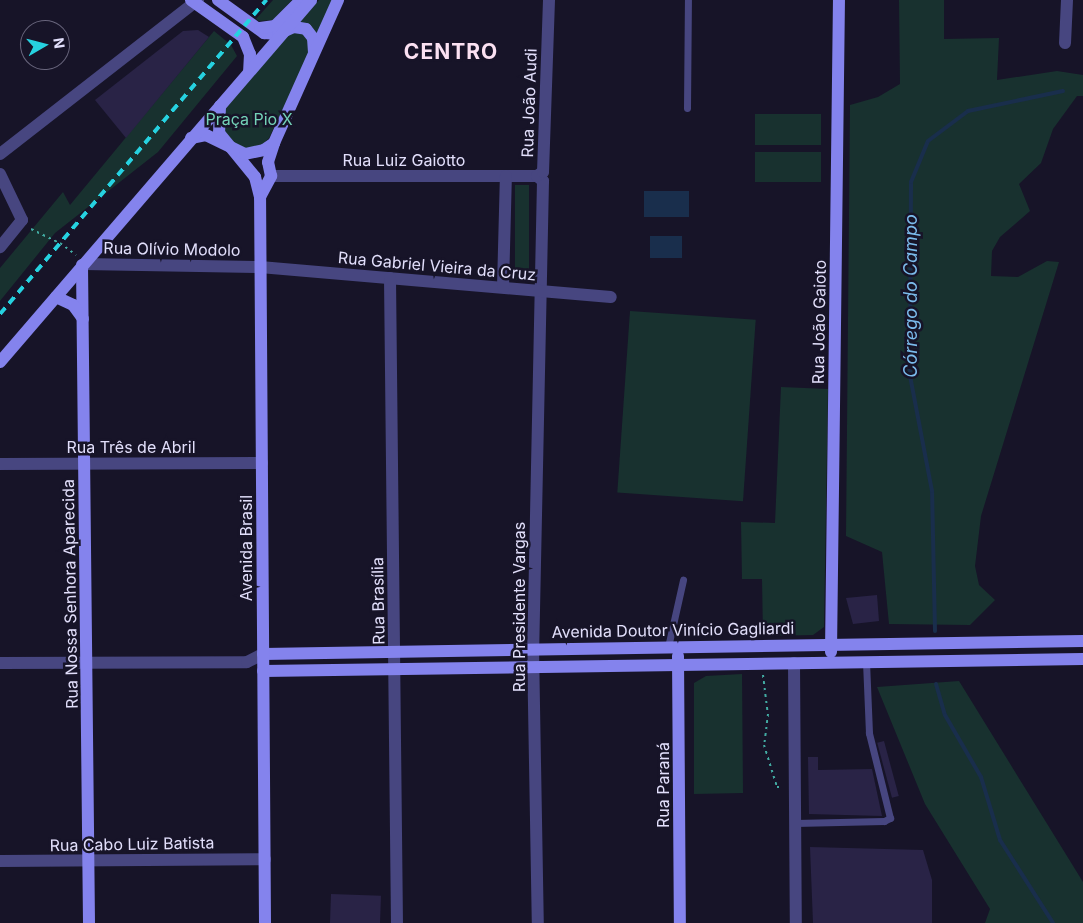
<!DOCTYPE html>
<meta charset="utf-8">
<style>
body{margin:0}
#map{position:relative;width:1083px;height:923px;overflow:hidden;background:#171428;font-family:Inter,sans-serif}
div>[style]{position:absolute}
.green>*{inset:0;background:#18312f;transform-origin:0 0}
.water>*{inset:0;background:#192e4c;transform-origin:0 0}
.stream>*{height:4px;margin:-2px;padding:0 2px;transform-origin:2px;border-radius:2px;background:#192e4c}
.building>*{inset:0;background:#292346;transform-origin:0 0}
.path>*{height:2px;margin-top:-1px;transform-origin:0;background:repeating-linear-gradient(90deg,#42aca3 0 2.5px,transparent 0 6.5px)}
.lane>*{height:7px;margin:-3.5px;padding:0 3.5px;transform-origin:3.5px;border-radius:3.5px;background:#474680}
.street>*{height:12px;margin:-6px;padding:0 6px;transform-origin:6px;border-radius:6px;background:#474680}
.secondary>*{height:12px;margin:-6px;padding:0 6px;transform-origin:6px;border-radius:6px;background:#8483ed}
.rail>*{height:4px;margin-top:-2px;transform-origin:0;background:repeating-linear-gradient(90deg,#26d2e0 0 8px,transparent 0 14px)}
span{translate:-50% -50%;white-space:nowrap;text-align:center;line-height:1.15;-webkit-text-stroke:5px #171428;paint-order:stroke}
.street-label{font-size:16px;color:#e2dffb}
.park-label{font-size:16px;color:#74d2b8}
.water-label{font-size:18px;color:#7bbbec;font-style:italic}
.district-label{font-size:21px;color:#fbe1f2;font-weight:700;letter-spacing:1px}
.north{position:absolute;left:20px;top:20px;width:50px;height:50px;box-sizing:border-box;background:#171428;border:1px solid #68657c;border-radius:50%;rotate:82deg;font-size:14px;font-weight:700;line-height:20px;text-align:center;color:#e2dffb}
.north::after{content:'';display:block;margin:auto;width:18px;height:22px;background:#26d2e0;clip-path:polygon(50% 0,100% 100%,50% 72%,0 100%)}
</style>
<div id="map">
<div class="green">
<div style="clip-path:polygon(273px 0,292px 0,273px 20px,259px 21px,256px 19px)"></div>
<div style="clip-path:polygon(319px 0,335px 0,269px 138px,263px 144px,247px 149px,233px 143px,223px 129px,226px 105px)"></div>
<div style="clip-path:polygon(899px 0,944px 0,944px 39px,999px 38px,997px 80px,1057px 71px,1083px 75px,1083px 96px,1077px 96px,1053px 129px,1041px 163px,1019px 184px,1030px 211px,1000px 237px,992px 251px,991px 276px,1018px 277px,1047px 261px,1059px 262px,981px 516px,975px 566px,979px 585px,995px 600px,970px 625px,889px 624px,882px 552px,846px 536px,850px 105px,878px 97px,900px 84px)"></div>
<div style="clip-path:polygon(214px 31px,231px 45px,237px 56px,158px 152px,55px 233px,0 301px,0 268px,63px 192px,70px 205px)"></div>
<div style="left:755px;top:114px;width:66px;height:31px"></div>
<div style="left:755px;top:152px;width:66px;height:30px"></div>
<div style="left:515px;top:185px;width:14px;height:95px"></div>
<div style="left:630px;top:311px;width:126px;height:182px;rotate:4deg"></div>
<div style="clip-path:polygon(781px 387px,828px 389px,824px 627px,813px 635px,763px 636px,762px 579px,742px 579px,741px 522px,775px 523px)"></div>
<div style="clip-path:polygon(742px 674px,743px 793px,694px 794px,694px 683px,706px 676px)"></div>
<div style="clip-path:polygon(959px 681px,1083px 882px,1083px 923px,985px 923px,990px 909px,925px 804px,877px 687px)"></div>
</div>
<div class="water">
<div style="left:644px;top:191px;width:45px;height:26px"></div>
<div style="left:650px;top:236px;width:32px;height:22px"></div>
</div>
<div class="stream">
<div style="left:935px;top:631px;width:140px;rotate:-91.2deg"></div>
<div style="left:932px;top:491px;width:117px;rotate:-100.8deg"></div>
<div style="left:910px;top:376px;width:194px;rotate:-89.7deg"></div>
<div style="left:911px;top:182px;width:44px;rotate:-67.5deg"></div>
<div style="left:928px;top:141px;width:50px;rotate:-36.9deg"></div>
<div style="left:968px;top:111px;width:97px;rotate:-11.9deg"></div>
<div style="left:936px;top:684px;width:32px;rotate:74deg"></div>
<div style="left:945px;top:715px;width:72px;rotate:59.9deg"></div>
<div style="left:981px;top:777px;width:66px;rotate:73.2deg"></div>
<div style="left:1000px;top:840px;width:98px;rotate:57.4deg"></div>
</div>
<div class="building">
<div style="clip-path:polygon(198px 30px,209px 37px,126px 138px,95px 100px,183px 31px)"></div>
<div style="clip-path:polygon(877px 595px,879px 621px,853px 624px,846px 598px)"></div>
<div style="left:884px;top:741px;width:57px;height:7px;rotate:75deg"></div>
<div style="clip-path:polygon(808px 757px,818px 757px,818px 770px,872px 769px,882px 816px,809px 814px)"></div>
<div style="clip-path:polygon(810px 847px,923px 850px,932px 880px,932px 923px,813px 923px)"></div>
<div style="left:331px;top:894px;width:50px;height:29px;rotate:2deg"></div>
</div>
<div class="path">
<div style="left:31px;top:229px;width:32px;rotate:26deg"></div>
<div style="left:60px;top:243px;width:20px;rotate:37deg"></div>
<div style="left:763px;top:675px;width:39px;rotate:83deg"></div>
<div style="left:768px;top:714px;width:31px;rotate:97deg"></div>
<div style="left:764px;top:745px;width:44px;rotate:72.8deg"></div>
<div style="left:777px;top:787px;width:5px"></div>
</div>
<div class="lane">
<div style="left:687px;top:108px;width:108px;rotate:-89.5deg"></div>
<div style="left:668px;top:647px;width:69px;rotate:-77.4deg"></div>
<div style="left:795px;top:823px;width:89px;rotate:-1.3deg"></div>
<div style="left:884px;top:821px;width:7px;rotate:-27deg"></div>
<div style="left:890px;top:818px;width:88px;rotate:-103.9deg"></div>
<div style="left:869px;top:733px;width:71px;rotate:-92.4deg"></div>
</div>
<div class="street">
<div style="left:1065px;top:43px;width:43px;rotate:-87.3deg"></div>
<div style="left:0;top:154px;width:251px;rotate:-37.9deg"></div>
<div style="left:0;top:174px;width:51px;rotate:64.4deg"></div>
<div style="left:22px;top:220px;width:35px;rotate:129deg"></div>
<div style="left:271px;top:176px;width:266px"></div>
<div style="left:537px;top:176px;width:8px;rotate:40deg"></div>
<div style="left:543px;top:181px;width:467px;rotate:91.2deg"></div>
<div style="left:533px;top:648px;width:275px;rotate:89deg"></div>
<div style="left:537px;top:176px;width:7px;rotate:-34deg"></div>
<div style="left:543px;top:172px;width:172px;rotate:-88deg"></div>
<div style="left:84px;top:264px;width:176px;rotate:1deg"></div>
<div style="left:260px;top:267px;width:352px;rotate:4.9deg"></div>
<div style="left:390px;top:278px;width:645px;rotate:89.38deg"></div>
<div style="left:503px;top:287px;width:111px;rotate:-88.5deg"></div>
<div style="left:0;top:464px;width:262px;rotate:-0.2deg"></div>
<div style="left:0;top:663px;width:247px;rotate:-0.2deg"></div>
<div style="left:247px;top:662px;width:18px;rotate:-27deg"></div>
<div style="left:794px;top:663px;width:260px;rotate:89.6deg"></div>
<div style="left:0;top:861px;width:265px;rotate:-0.4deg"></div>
</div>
<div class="secondary">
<div style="left:191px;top:0;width:64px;rotate:35.4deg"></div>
<div style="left:243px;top:37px;width:18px;rotate:68deg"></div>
<div style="left:250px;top:54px;width:17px;rotate:93deg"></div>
<div style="left:218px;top:0;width:57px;rotate:35.7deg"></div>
<div style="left:264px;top:33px;width:14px;rotate:4deg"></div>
<div style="left:278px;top:34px;width:17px;rotate:-24deg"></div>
<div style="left:294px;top:27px;width:12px;rotate:9deg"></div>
<div style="left:306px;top:29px;width:11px;rotate:52deg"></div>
<div style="left:313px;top:38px;width:14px;rotate:86deg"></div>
<div style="left:260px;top:28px;width:15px;rotate:-8deg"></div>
<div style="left:275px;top:26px;width:37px;rotate:-45deg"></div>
<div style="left:220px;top:106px;width:27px;rotate:92deg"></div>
<div style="left:219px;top:133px;width:57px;rotate:50.7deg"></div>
<div style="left:255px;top:177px;width:21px;rotate:76deg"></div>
<div style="left:191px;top:138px;width:15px;rotate:-11deg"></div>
<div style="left:206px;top:135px;width:43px;rotate:26deg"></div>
<div style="left:245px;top:154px;width:19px;rotate:-12deg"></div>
<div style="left:264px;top:150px;width:12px;rotate:-35deg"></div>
<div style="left:82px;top:265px;width:658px;rotate:89.39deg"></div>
<div style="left:56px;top:297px;width:19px;rotate:25deg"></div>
<div style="left:73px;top:305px;width:17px;rotate:54deg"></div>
<div style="left:0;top:362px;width:477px;rotate:-49.3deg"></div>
<div style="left:831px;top:652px;width:652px;rotate:-89.3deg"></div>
<div style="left:263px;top:654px;width:820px;rotate:-0.91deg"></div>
<div style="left:678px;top:656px;width:267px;rotate:89.6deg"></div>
<div style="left:263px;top:671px;width:820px;rotate:-0.84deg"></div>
<div style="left:265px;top:923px;width:726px;rotate:-90.39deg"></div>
<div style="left:260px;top:197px;width:24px;rotate:-62deg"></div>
<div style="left:271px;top:176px;width:14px;rotate:-102deg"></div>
<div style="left:268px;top:162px;width:20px;rotate:-72deg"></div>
<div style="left:274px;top:143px;width:157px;rotate:-65.9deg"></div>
</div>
<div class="rail">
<div style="left:0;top:314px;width:412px;rotate:-49.7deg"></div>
</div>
<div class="street-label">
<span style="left:529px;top:103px;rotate:-88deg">Rua João Audi</span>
<span style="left:404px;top:160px">Rua Luiz Gaiotto</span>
<span style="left:172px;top:249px;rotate:1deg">Rua Olívio Modolo</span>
<span style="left:437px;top:266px;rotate:5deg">Rua Gabriel Vieira da Cruz</span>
<span style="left:819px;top:322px;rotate:-89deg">Rua João Gaioto</span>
<span style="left:131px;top:447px">Rua Três de Abril</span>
<span style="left:246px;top:548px;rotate:-90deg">Avenida Brasil</span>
<span style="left:70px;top:594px;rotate:-91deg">Rua Nossa Senhora Aparecida</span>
<span style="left:378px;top:601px;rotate:-91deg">Rua Brasília</span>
<span style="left:519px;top:607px;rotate:-90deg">Rua Presidente Vargas</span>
<span style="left:673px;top:630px;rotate:-1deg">Avenida Doutor Vinício Gagliardi</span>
<span style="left:663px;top:785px;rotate:-90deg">Rua Paraná</span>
<span style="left:132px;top:844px;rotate:-1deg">Rua Cabo Luiz Batista</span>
</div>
<div class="park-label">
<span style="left:249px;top:119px">Praça Pio X</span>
</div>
<div class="water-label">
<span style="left:911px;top:296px;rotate:-90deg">Córrego do Campo</span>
</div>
<div class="district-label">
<span style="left:451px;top:52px">CENTRO</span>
</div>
<div class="north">N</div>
</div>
